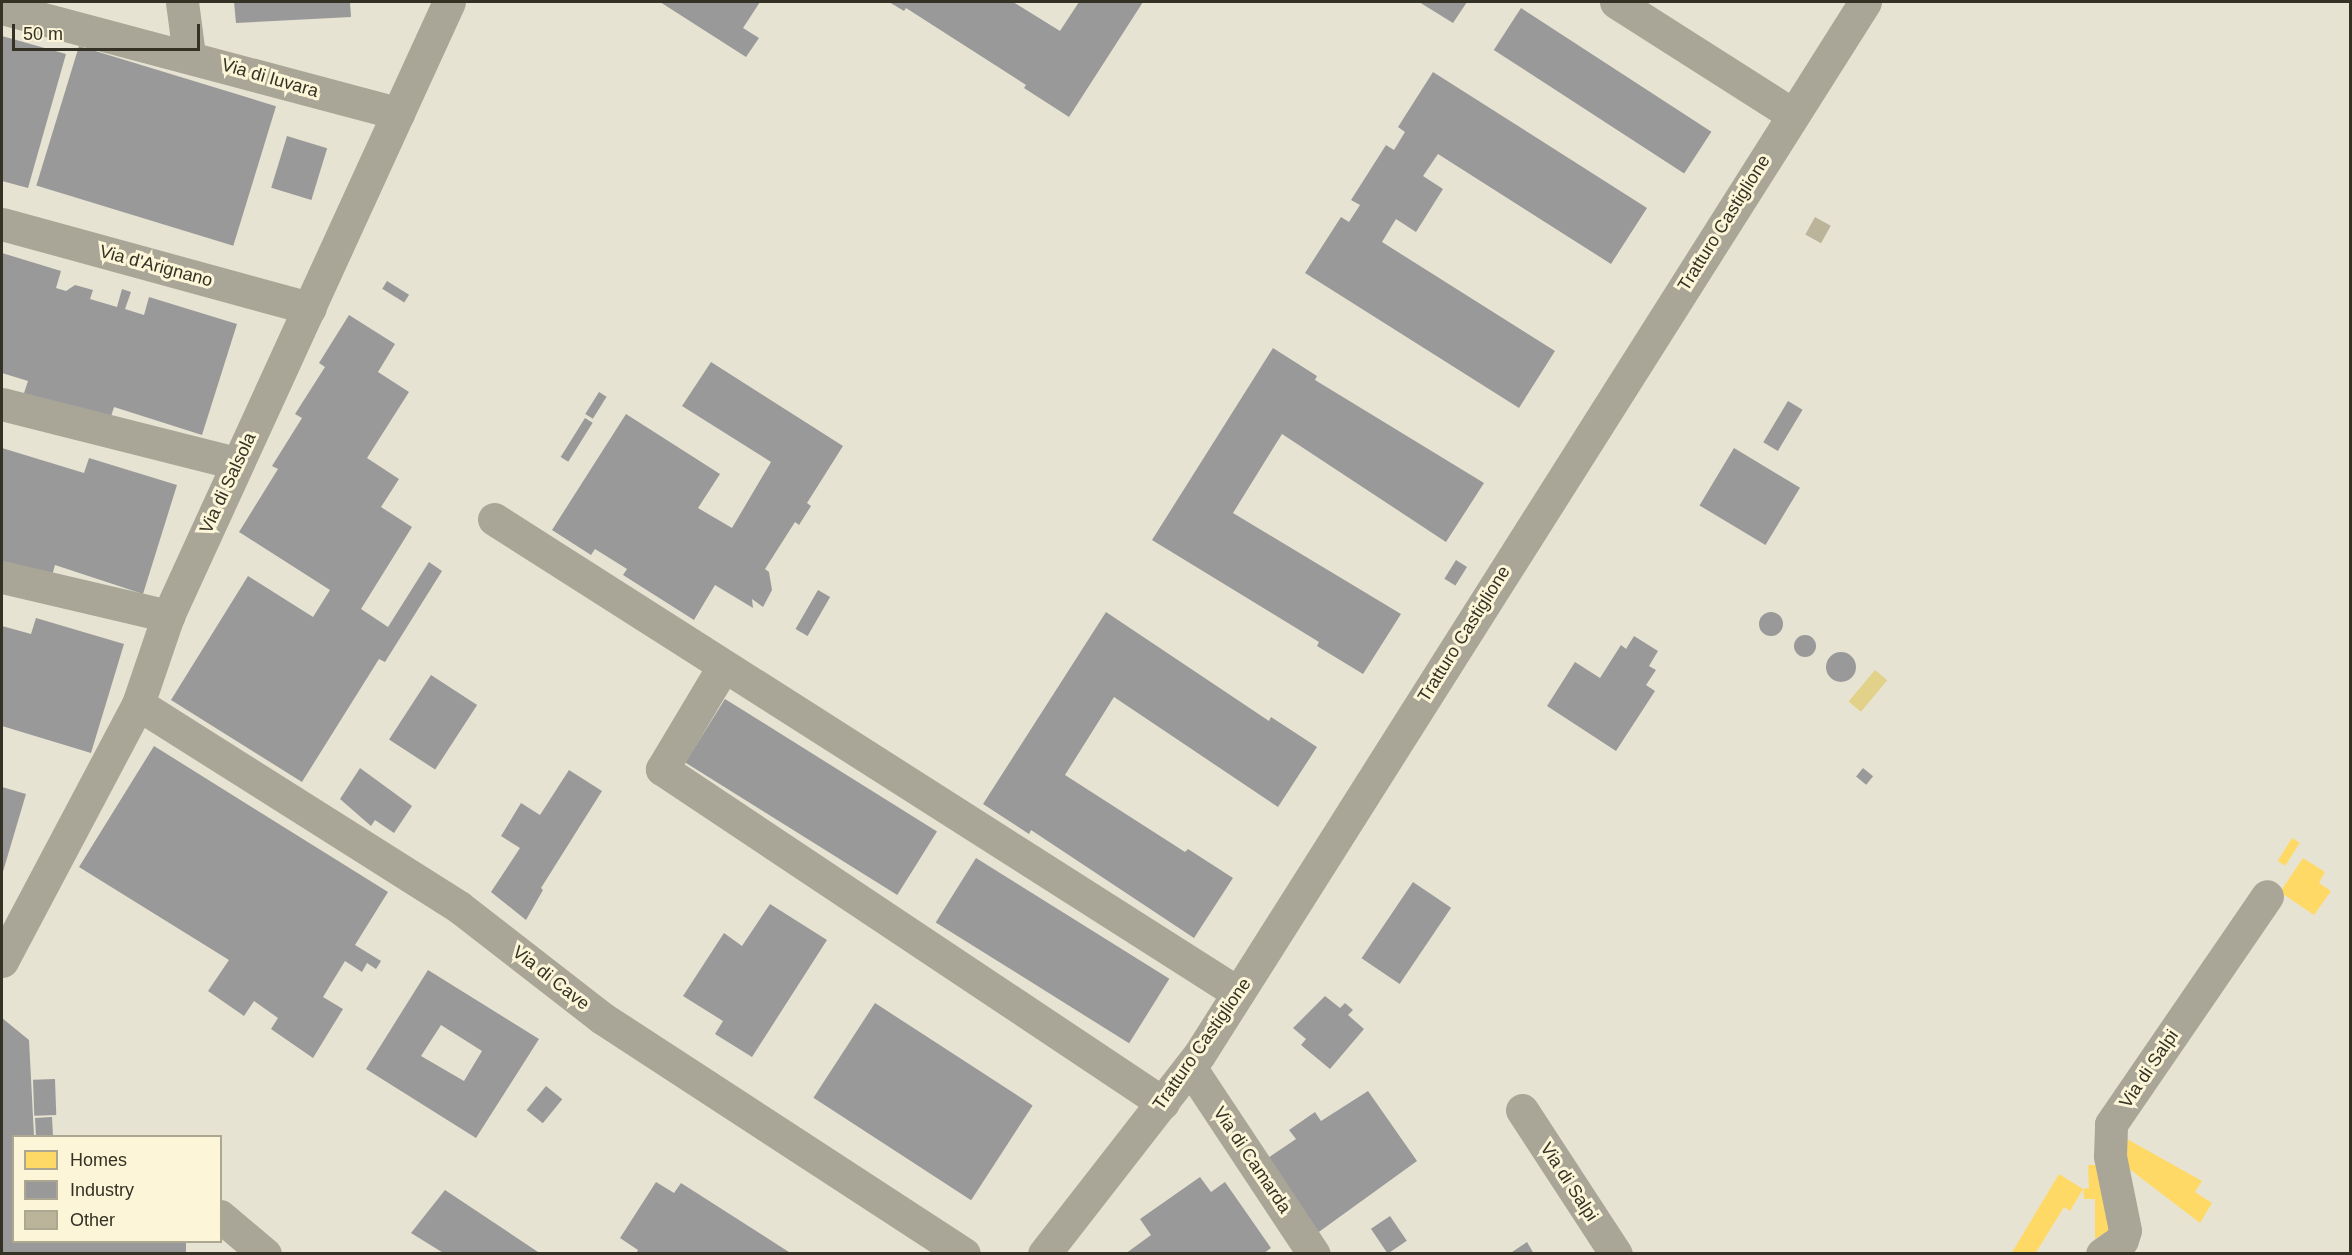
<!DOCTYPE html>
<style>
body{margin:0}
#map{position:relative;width:2352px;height:1255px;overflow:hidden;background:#e7e3d2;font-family:Helvetica,sans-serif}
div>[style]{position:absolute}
.water>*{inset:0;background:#e2d188;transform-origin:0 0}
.homes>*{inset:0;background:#ffd966;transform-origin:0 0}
.industry>*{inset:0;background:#999;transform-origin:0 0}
.round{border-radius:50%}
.building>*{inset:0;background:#bbb49a;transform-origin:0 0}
.minor>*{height:33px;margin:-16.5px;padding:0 16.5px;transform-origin:16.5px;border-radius:16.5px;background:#a9a698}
span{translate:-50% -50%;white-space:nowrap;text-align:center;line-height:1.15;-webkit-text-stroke:6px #fcf5d7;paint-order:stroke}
.street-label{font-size:18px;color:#343125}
.frame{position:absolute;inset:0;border:3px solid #343125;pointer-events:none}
.legend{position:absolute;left:12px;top:1135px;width:210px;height:108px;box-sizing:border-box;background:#fcf5d7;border:2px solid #aca790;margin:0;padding:8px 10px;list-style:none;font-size:18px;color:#343125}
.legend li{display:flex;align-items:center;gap:12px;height:30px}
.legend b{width:30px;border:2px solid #aca790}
.scale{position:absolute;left:12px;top:24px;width:188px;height:27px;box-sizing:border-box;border:3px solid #343125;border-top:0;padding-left:8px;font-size:18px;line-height:21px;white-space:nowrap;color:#343125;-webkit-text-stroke:4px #fcf5d7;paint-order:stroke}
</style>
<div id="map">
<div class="water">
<div style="left:1875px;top:670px;width:16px;height:41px;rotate:40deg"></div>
</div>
<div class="homes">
<div style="left:2292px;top:838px;width:9px;height:27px;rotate:32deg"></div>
<div style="clip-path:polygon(2303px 858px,2325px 872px,2319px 883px,2331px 891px,2314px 915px,2280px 892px)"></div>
<div style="clip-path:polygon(2127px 1139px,2202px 1181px,2195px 1192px,2212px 1203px,2200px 1223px,2115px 1158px)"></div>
<div style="clip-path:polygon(2088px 1165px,2099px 1165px,2116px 1226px,2095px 1239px,2095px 1199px,2084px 1199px,2083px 1189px,2089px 1188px)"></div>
<div style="clip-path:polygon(2059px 1174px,2083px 1189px,2070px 1211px,2064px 1207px,2035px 1254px,2011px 1254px)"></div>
</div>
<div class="industry">
<div style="clip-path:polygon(234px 2px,350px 2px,351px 17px,236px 23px)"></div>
<div style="clip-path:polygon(660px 2px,760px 2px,743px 28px,759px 38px,746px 57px)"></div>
<div style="clip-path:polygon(889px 2px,1013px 2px,1060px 31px,1079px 2px,1143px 2px,1069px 117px,1024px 88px,1026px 85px,906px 8px,904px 11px)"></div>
<div style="clip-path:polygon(1419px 2px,1467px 2px,1453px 23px)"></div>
<div style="left:1521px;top:8px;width:227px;height:50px;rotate:33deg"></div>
<div style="clip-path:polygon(2px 36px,66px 54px,28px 188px,2px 181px)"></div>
<div style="left:79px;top:46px;width:206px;height:146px;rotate:17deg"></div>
<div style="clip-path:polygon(1433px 72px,1647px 208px,1611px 264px,1438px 154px,1423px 176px,1443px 189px,1416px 232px,1396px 219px,1382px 242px,1555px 351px,1519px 408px,1305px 273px,1341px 217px,1349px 222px,1360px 205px,1351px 200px,1386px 145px,1394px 150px,1405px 132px,1398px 127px)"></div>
<div style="left:287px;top:136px;width:42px;height:54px;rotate:17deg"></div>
<div style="clip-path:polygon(2px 253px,61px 271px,56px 288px,66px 291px,75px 285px,93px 290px,90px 299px,117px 307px,122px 289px,131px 292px,125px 309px,144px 315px,149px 297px,237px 324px,202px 435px,114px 407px,109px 423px,23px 396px,28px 381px,2px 373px)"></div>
<div style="left:387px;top:281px;width:26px;height:9px;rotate:32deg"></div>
<div style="clip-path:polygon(349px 315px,395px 344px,378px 372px,409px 392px,367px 458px,399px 479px,381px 507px,412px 527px,361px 609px,388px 627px,429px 562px,442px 571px,385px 662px,379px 659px,302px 782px,171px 700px,248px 576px,313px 617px,330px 590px,239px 532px,278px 469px,272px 466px,302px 418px,295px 414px,325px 367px,319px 363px)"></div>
<div style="clip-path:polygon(1273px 348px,1317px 376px,1315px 380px,1484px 483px,1446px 542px,1282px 434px,1233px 513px,1401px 614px,1363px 674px,1317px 646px,1319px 642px,1152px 540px)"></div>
<div style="clip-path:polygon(711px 362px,843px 446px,807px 503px,811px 506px,799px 525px,795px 522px,765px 569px,769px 572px,772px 590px,763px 607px,752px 599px,753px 608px,715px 585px,694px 620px,623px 575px,627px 569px,595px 549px,591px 555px,552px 530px,626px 414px,720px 474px,698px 508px,732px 528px,771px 462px,682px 406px)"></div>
<div style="left:599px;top:392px;width:9px;height:26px;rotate:32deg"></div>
<div style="left:1788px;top:401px;width:17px;height:48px;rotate:31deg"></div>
<div style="left:585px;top:418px;width:9px;height:46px;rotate:32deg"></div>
<div style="clip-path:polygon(2px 448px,84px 473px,89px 458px,177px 485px,143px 594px,55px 565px,50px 583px,2px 567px)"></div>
<div style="left:1734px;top:448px;width:77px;height:67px;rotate:31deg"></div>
<div style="left:1456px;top:560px;width:13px;height:22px;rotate:32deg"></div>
<div style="left:818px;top:590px;width:14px;height:45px;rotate:30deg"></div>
<div class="round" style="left:1759px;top:612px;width:24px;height:24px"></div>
<div style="clip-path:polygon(1106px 612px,1269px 721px,1271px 717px,1317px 747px,1278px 807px,1114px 697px,1065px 775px,1185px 852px,1188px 849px,1233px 878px,1194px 938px,1031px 830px,1029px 834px,983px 804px)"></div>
<div style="clip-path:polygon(36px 618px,124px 644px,91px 753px,2px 726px,2px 626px,31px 634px)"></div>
<div class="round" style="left:1794px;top:635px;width:22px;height:22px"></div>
<div style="clip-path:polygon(1634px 636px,1658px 651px,1649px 666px,1656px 670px,1646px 685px,1655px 691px,1616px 751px,1547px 706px,1575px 662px,1600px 678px,1621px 645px,1626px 649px)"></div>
<div class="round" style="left:1826px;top:652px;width:30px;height:30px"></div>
<div style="left:431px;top:675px;width:55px;height:77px;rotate:33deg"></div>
<div style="left:725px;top:699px;width:250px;height:75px;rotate:32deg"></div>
<div style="clip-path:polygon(154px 746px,388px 892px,355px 945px,381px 961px,376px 969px,367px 963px,362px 972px,345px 961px,323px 997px,343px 1009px,313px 1058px,271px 1029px,278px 1018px,254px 1001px,244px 1016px,208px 991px,229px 960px,79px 867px)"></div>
<div style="clip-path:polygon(360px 768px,412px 806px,394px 833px,375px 820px,371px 826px,340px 799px)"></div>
<div style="left:1863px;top:768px;width:13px;height:11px;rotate:39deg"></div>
<div style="clip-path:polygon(569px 770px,602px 791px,541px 888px,543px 890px,526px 920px,491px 892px,520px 848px,501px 836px,521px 803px,540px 815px)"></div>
<div style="clip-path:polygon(2px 787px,26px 794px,2px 875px)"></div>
<div style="left:976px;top:858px;width:228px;height:76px;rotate:32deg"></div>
<div style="left:1413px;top:882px;width:46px;height:92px;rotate:34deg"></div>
<div style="clip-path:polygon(770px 904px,827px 940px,752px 1057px,715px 1034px,723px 1021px,683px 996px,724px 933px,742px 946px)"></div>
<div style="clip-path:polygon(evenodd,428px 970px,539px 1039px,476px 1138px,366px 1069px,428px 970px,441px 1025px,482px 1051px,464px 1081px,421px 1056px,441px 1025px)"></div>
<div style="clip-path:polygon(1325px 996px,1340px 1008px,1345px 1003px,1353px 1010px,1348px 1015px,1364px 1029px,1330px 1069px,1301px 1045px,1306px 1039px,1293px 1028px)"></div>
<div style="left:875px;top:1003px;width:188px;height:113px;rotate:33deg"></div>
<div style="clip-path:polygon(2px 1018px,29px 1040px,34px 1136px,14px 1136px,14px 1242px,186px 1242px,186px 1254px,2px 1254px)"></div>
<div style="left:55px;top:1079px;width:36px;height:22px;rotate:88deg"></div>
<div style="left:546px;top:1086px;width:21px;height:31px;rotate:39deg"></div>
<div style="clip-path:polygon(1368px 1091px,1417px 1161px,1316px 1234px,1265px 1160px,1296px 1139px,1289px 1130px,1315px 1112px,1321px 1121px)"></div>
<div style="left:52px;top:1117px;width:19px;height:17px;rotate:87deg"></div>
<div style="clip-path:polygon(1200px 1177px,1211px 1192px,1225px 1182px,1271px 1248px,1263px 1254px,1125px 1254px,1151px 1235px,1140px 1219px)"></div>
<div style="clip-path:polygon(656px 1182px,674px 1193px,681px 1183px,792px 1254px,636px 1254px,638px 1250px,620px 1238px)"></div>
<div style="clip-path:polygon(445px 1190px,541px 1254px,445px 1254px,411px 1233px)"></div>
<div style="left:1390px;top:1216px;width:30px;height:23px;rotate:56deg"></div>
<div style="clip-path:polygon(1527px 1242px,1534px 1254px,1509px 1254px)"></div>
</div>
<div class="building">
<div style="left:1815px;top:217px;width:18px;height:20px;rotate:29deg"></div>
</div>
<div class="minor">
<div style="left:182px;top:2px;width:53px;rotate:82.5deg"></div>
<div style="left:1616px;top:2px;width:209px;rotate:32.5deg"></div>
<div style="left:2px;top:8px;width:410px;rotate:14.9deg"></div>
<div style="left:2px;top:224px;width:319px;rotate:15.3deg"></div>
<div style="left:2px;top:404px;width:241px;rotate:14.2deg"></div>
<div style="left:494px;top:519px;width:882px;rotate:32.5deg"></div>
<div style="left:2px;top:577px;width:171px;rotate:13.2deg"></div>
<div style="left:723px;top:667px;width:119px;rotate:120.9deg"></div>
<div style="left:662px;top:769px;width:602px;rotate:33.69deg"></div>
<div style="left:138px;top:704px;width:380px;rotate:32.3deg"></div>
<div style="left:459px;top:907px;width:181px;rotate:37.8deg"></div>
<div style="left:602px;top:1018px;width:432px;rotate:33.1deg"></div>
<div style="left:2px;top:961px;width:291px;rotate:-62.1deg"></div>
<div style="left:138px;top:704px;width:93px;rotate:-71.2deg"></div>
<div style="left:168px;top:616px;width:675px;rotate:-65.41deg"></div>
<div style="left:1190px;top:1067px;width:224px;rotate:56.5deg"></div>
<div style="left:1522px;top:1110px;width:172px;rotate:56.9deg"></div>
<div style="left:220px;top:1216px;width:59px;rotate:40.2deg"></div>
<div style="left:1044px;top:1254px;width:252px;rotate:-52.1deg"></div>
<div style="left:1199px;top:1055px;width:1246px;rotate:-57.69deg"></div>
<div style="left:2102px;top:1254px;width:24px;rotate:-35deg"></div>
<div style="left:2122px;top:1240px;width:10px;rotate:-73deg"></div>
<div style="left:2125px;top:1230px;width:76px;rotate:-101.5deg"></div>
<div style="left:2110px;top:1156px;width:32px;rotate:-88deg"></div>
<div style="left:2111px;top:1124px;width:276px;rotate:-55.6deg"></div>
</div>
<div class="street-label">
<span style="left:270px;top:78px;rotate:16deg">Via di Iuvara</span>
<span style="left:1724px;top:223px;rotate:-58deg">Tratturo Castiglione</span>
<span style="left:156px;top:266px;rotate:15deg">Via d'Arignano</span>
<span style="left:228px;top:483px;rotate:-65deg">Via di Salsola</span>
<span style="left:1464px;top:634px;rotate:-58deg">Tratturo Castiglione</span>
<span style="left:551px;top:978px;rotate:38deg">Via di Cave</span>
<span style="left:1202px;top:1044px;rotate:-55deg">Tratturo Castiglione</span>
<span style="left:2149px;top:1069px;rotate:-56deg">Via di Salpi</span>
<span style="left:1252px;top:1160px;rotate:56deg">Via di Camarda</span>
<span style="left:1569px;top:1182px;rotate:57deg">Via di Salpi</span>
</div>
<div class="frame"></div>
<ul class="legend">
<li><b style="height:16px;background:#ffd966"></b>Homes</li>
<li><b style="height:16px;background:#999"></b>Industry</li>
<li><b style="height:16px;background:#bbb49a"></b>Other</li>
</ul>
<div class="scale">50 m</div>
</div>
